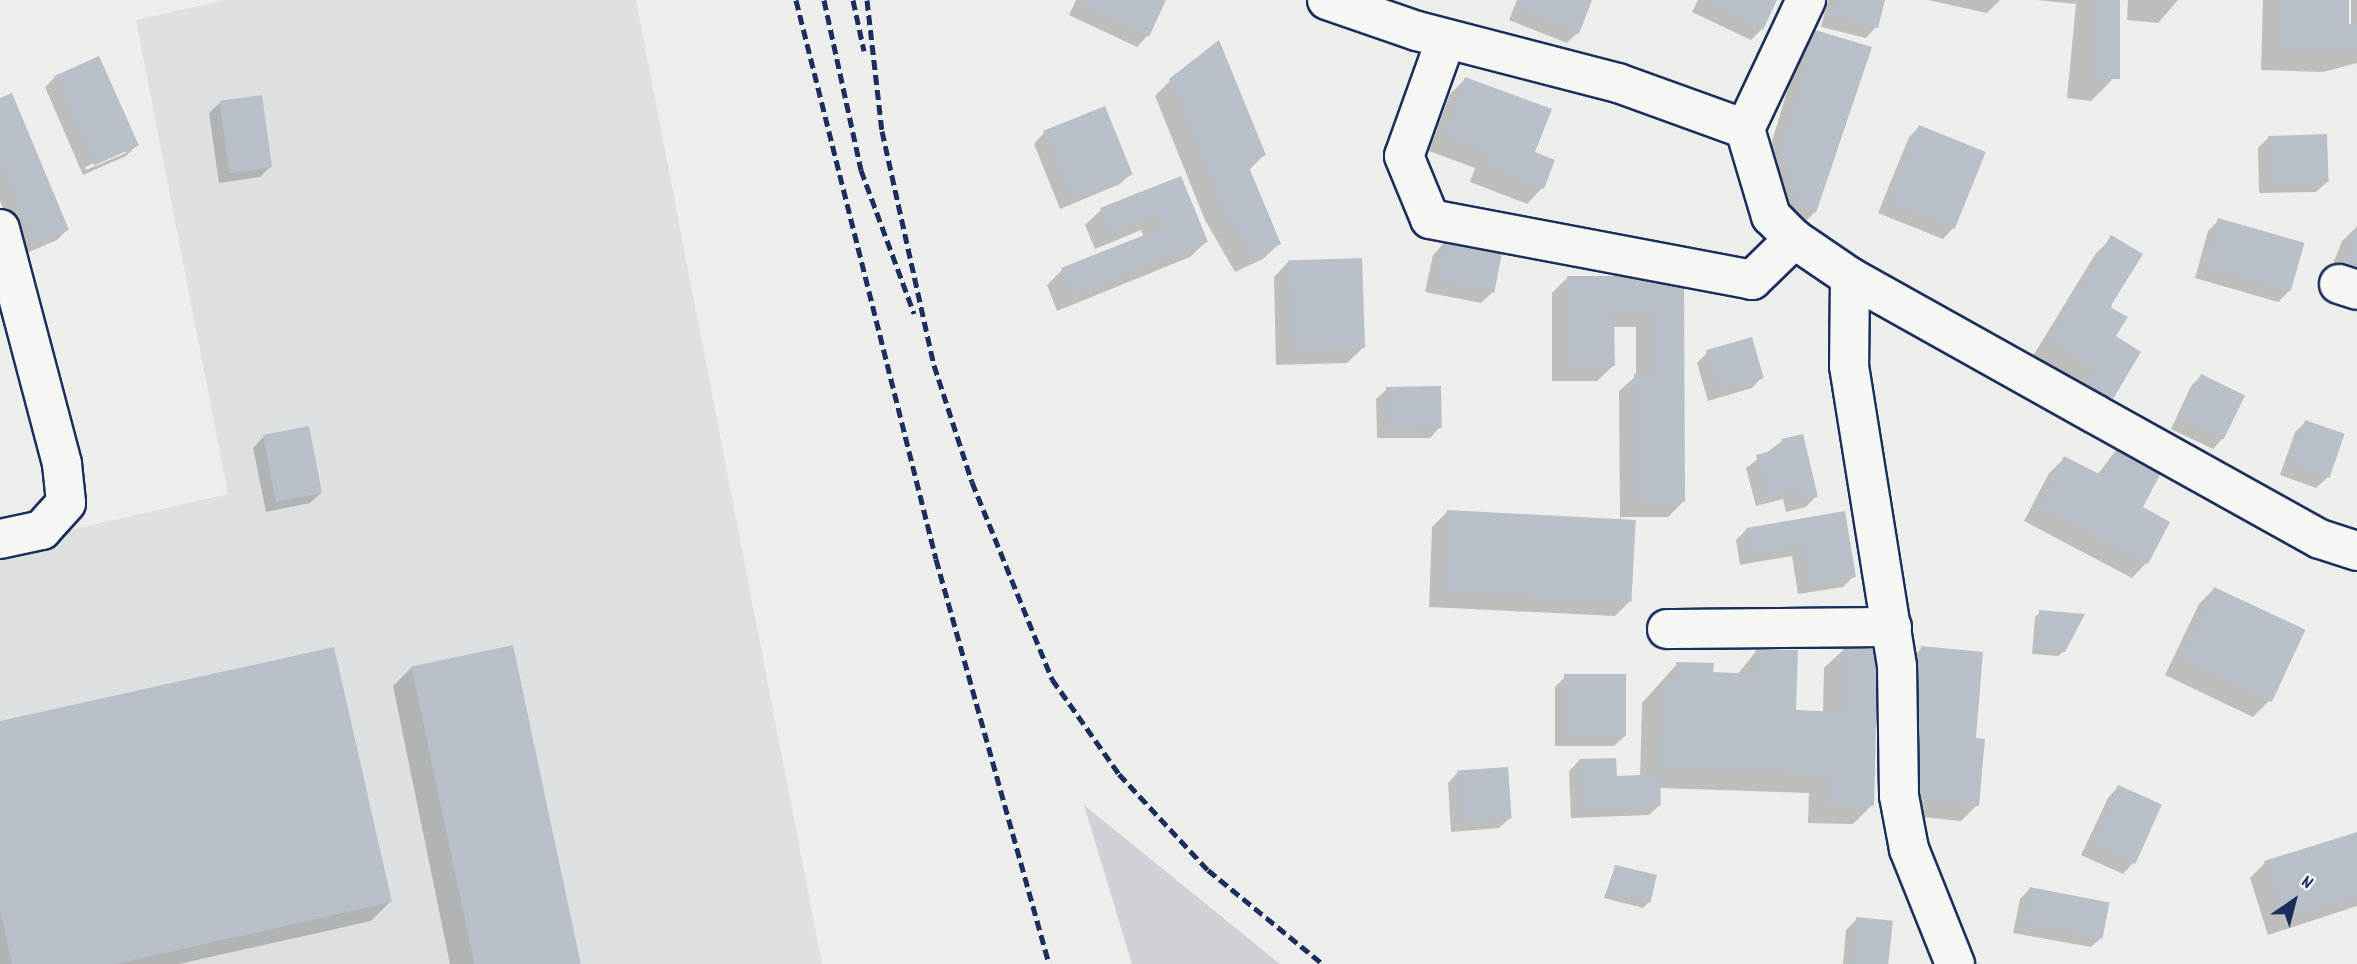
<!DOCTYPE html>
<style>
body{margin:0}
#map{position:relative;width:2357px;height:964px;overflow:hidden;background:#edeeec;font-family:Dekko,sans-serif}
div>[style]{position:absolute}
.built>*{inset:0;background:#dde0e1}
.green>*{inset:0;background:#ced2d7}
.shadow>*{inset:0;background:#0003}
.building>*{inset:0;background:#b9bfc8;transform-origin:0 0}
.roads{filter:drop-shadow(2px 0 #1b2f5e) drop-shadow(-2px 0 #1b2f5e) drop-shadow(0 2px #1b2f5e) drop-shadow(0 -2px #1b2f5e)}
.minor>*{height:38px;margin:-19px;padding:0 19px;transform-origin:19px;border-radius:19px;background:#f6f6f2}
.rail>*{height:5px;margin-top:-2.5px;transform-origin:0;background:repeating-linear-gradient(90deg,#1b2f5e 0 10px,transparent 0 15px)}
span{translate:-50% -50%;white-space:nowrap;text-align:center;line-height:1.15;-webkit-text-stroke:5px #f6f6f2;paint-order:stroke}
.north{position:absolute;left:2259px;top:866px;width:70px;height:70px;-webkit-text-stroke:5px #f6f6f2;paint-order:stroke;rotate:35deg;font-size:19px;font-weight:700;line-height:28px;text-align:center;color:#1b2f5e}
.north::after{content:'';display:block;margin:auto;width:24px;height:32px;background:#1b2f5e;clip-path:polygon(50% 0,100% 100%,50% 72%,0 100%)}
</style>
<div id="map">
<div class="built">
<div style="clip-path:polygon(226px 0,636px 0,822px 964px,0 964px,0 546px,228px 494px,136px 20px)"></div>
</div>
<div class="green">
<div style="clip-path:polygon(1084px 805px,1280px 964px,1132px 964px)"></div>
</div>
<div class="shadow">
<div style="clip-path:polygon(1076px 0,1165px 0,1147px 36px,1137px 47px,1069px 15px)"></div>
<div style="clip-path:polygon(1517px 0,1590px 0,1577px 33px,1567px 43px,1509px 20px)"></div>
<div style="clip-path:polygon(1698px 0,1775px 0,1762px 29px,1751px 40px,1692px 12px)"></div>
<div style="clip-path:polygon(1828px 0,1883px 0,1876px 27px,1866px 38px,1821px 27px)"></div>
<div style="clip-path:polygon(1928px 0,2000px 0,1987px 13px)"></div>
<div style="clip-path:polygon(2036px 0,2119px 0,2111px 81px,2091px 101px,2067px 98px,2076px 4px)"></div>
<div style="clip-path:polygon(2128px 0,2178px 0,2158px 23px,2127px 20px)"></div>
<div style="clip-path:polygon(2263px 0,2347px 0,2347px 26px,2351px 26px,2351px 0,2357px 0,2357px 63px,2323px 72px,2261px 70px)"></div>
<div style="clip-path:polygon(1816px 32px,1870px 49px,1814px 213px,1799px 228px,1765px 165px,1800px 48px)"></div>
<div style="clip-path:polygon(evenodd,55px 77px,137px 145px,126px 156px,83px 175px,45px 87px,55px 77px,126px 149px,126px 153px,86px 170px,85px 167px,126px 149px)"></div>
<div style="clip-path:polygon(1465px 79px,1533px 153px,1542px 188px,1527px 204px,1470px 182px,1475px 168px,1429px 151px,1450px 94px)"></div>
<div style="clip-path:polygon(1171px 80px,1264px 155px,1248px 171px,1279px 244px,1263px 259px,1235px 272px,1205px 220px,1155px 96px)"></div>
<div style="clip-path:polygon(0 100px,67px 230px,57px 240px,22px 255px,0 201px)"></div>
<div style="clip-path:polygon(220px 103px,270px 167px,260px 177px,219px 183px,209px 113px)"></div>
<div style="clip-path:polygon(1919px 127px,1953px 228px,1943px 239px,1878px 213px,1909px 137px)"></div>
<div style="clip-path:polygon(1044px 133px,1131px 174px,1120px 184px,1060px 209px,1034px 144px)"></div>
<div style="clip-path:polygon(2269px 137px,2327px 182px,2316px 192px,2259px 193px,2258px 148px)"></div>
<div style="clip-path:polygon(1180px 179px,1206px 242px,1190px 257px,1057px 311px,1047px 285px,1062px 270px,1144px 237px,1141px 230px,1095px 249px,1085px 225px,1101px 210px)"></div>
<div style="clip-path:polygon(2219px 220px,2302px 244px,2288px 292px,2278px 302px,2195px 278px,2208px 231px)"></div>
<div style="clip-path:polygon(2357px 227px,2357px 291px,2327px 279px,2342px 241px)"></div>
<div style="clip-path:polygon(2112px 238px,2111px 398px,2096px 413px,2079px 384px,2033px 356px,2096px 253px)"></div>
<div style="clip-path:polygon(1443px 244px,1492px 293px,1481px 303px,1425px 292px,1433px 255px)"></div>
<div style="clip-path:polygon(1289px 261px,1363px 348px,1347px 363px,1276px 365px,1274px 277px)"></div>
<div style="clip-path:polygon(1568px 277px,1683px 277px,1684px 501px,1668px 517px,1621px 517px,1631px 600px,1615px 616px,1429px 607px,1432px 527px,1448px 511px,1620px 520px,1619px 391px,1636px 376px,1636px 327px,1612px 327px,1613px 366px,1597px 381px,1552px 381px,1552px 293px)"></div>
<div style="clip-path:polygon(1707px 353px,1762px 377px,1752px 388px,1708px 401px,1697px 363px)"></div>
<div style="clip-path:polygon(2201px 376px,2243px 396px,2223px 438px,2213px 449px,2171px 429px,2191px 386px)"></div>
<div style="clip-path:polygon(1387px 389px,1440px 427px,1430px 438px,1377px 438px,1376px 399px)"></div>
<div style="clip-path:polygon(2306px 422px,2327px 478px,2316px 488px,2280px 475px,2295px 432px)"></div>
<div style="clip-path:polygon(263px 437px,321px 493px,310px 503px,266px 512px,253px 448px)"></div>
<div style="clip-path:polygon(1782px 441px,1816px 496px,1806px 507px,1786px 512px,1783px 499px,1756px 506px,1746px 468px)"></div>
<div style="clip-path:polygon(2121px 444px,2147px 562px,2132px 578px,2024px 521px,2049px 473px,2065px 458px,2097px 475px)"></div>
<div style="clip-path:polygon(1844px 513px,1854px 576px,1843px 587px,1798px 594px,1792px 556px,1740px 565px,1736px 540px,1747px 529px)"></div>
<div style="clip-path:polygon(2214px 589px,2269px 701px,2253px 717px,2165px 675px,2199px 604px)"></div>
<div style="clip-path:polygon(2040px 612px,2064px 651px,2058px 656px,2032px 654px,2035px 617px)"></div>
<div style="clip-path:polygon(1922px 648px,1974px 739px,1977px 805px,1961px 821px,1893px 814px,1906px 663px)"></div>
<div style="clip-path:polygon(1844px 649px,1872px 805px,1853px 824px,1808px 823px,1809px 793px,1659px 788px,1660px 805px,1649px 815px,1571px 818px,1569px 771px,1579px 761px,1615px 777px,1640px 777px,1642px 703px,1677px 664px,1711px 674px,1737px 675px,1757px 650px,1795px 712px,1823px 713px,1824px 668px)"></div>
<div style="clip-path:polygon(412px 667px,577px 964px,450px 964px,393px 686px)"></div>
<div style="clip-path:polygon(1565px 677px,1625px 736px,1614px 746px,1555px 746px,1555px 687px)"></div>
<div style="clip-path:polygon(0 723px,390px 902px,371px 921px,179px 964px,0 964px)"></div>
<div style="clip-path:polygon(1458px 772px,1510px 818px,1499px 828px,1451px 832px,1448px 783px)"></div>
<div style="clip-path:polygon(2118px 787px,2159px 806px,2133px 863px,2123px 874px,2081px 855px,2108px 798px)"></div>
<div style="clip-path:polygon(2357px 833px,2357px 906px,2268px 935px,2250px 878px,2265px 863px)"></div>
<div style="clip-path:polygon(1615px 867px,1648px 903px,1643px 908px,1604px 898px)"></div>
<div style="clip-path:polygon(2030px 888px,2102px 937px,2091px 947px,2013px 933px,2020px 899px)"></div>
<div style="clip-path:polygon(1857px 919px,1887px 964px,1843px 964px,1846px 930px)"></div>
</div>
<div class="building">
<div style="clip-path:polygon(1081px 0,1166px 0,1149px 37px,1079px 4px)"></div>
<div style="clip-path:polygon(1522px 0,1592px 0,1579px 34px,1518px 9px)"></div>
<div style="clip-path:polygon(1699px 0,1777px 0,1763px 30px)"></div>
<div style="clip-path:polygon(1835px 0,1885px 0,1878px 28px,1831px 17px)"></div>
<div style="left:2093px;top:0;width:27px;height:79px"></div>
<div style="clip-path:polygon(2281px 0,2349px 0,2349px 24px,2357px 24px,2357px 50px,2280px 51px)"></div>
<div style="clip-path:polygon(1815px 30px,1872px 47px,1816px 213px,1795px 202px,1779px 148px)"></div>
<div style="clip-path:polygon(1219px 40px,1266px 155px,1248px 165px,1281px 244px,1251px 258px,1219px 204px,1169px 79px)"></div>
<div style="left:99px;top:56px;width:98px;height:49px;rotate:66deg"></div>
<div style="clip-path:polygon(1465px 77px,1552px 109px,1535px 152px,1555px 160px,1544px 189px,1484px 166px,1489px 153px,1443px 135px)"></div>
<div style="clip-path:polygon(12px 93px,69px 230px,33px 245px,0 166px,0 98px)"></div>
<div style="left:262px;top:95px;width:73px;height:43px;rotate:82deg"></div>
<div style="left:1105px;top:106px;width:74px;height:67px;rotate:68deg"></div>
<div style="left:1919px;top:125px;width:72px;height:83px;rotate:22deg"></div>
<div style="left:2327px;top:134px;width:48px;height:59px;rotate:88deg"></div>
<div style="clip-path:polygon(1181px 176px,1208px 242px,1072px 296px,1061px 268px,1162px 228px,1157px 216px,1110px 234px,1100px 208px)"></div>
<div style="left:2218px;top:218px;width:90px;height:51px;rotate:16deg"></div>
<div style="clip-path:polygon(2357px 225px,2357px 270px,2341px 264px)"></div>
<div style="clip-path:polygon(2111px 235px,2143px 254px,2110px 307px,2128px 317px,2116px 336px,2141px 352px,2113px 399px,2085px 382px,2093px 368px,2048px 340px)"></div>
<div style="left:1443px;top:242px;width:60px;height:40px;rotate:11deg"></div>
<div style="left:1362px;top:258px;width:90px;height:74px;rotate:88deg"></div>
<div style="clip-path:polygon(1567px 276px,1684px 276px,1685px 502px,1635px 502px,1634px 374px,1651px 374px,1651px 312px,1614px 312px,1615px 366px,1567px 366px)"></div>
<div style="left:1752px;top:337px;width:43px;height:48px;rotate:74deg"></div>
<div style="left:2201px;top:374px;width:49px;height:49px;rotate:26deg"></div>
<div style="left:1441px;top:386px;width:42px;height:55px;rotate:89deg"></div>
<div style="left:2305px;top:420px;width:42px;height:47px;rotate:19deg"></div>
<div style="left:309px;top:426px;width:68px;height:47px;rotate:79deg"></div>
<div style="clip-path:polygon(1803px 434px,1818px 497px,1796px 502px,1793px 490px,1766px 497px,1756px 455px,1784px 448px,1781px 439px)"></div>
<div style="clip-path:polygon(2121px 442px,2165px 465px,2143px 507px,2170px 522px,2148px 564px,2038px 506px,2064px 456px,2103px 476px)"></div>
<div style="left:1447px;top:510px;width:189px;height:82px;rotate:3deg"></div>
<div style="clip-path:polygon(1845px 511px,1856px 577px,1809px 585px,1802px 546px,1750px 555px,1746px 528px)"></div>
<div style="left:2214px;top:587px;width:101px;height:80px;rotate:25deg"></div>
<div style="clip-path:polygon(2039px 610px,2085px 614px,2065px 652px,2036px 649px)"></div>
<div style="left:513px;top:645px;width:326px;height:104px;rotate:78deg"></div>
<div style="clip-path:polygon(1921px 646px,1983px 652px,1976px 738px,1985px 739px,1979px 806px,1907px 800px)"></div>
<div style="clip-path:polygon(334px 647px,392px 902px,115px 964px,12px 964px,0 910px,0 721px)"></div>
<div style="clip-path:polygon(1843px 647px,1878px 649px,1874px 806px,1827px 804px,1828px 774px,1659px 768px,1661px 682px,1676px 682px,1676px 662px,1714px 663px,1713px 672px,1755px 674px,1756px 649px,1798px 650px,1796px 710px,1841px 712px)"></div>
<div style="left:1626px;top:674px;width:62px;height:62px;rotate:90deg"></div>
<div style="clip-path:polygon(1616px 758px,1617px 776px,1660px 774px,1661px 805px,1580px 809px,1579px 759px)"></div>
<div style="left:1508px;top:767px;width:52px;height:51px;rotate:86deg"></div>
<div style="left:2118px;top:785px;width:48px;height:65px;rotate:24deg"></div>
<div style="clip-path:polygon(2357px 832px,2357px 897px,2283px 921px,2264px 861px)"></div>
<div style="left:1615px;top:865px;width:43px;height:29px;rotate:13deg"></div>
<div style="left:2030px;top:887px;width:81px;height:37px;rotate:11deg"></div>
<div style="left:1856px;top:917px;width:37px;height:47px;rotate:6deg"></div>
</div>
<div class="roads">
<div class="minor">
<div style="left:1327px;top:0;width:95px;rotate:19deg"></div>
<div style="left:1417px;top:31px;width:208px;rotate:14.5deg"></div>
<div style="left:1618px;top:83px;width:135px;rotate:19.9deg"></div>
<div style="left:1745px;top:129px;width:91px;rotate:73.4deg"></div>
<div style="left:1771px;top:216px;width:33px;rotate:45deg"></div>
<div style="left:1794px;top:239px;width:68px;rotate:34.2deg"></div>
<div style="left:1850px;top:277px;width:281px;rotate:29.2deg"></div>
<div style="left:2095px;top:414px;width:257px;rotate:29.1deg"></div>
<div style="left:2320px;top:539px;width:39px;rotate:18deg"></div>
<div style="left:1446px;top:39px;width:124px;rotate:109.7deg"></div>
<div style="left:1404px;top:156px;width:68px;rotate:67.6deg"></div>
<div style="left:1430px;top:219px;width:328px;rotate:10.7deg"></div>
<div style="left:1752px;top:280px;width:59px;rotate:-44.3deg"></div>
<div style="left:1745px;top:129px;width:143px;rotate:-64.7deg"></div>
<div style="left:0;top:229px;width:243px;rotate:75.2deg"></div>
<div style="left:62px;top:464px;width:39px;rotate:84deg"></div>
<div style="left:66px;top:503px;width:36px;rotate:132deg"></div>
<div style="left:42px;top:530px;width:43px;rotate:167.9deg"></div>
<div style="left:1850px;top:277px;width:89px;rotate:90.6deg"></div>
<div style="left:1849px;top:366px;width:304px;rotate:80.9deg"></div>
<div style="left:1897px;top:666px;width:130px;rotate:89.1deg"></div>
<div style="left:1899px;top:796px;width:54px;rotate:79.3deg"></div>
<div style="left:1909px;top:849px;width:124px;rotate:68.2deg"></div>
<div style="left:2339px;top:284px;width:19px;rotate:18deg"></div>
<div style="left:1667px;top:629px;width:225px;rotate:-0.5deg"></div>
</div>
</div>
<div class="rail">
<div style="left:796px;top:0;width:576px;rotate:75.94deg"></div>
<div style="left:936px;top:559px;width:420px;rotate:74.4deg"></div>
<div style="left:824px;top:0;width:174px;rotate:77.7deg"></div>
<div style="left:861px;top:170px;width:153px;rotate:69.7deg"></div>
<div style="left:853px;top:0;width:52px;rotate:77.8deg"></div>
<div style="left:867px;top:0;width:132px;rotate:83.5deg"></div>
<div style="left:882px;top:131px;width:240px;rotate:77.5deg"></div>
<div style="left:934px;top:365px;width:123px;rotate:72deg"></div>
<div style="left:972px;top:482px;width:213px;rotate:67.9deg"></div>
<div style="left:1052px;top:679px;width:116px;rotate:54.8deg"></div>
<div style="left:1119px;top:774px;width:131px;rotate:47.2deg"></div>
<div style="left:1208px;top:870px;width:149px;rotate:39.3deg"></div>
</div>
<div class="north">N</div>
</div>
